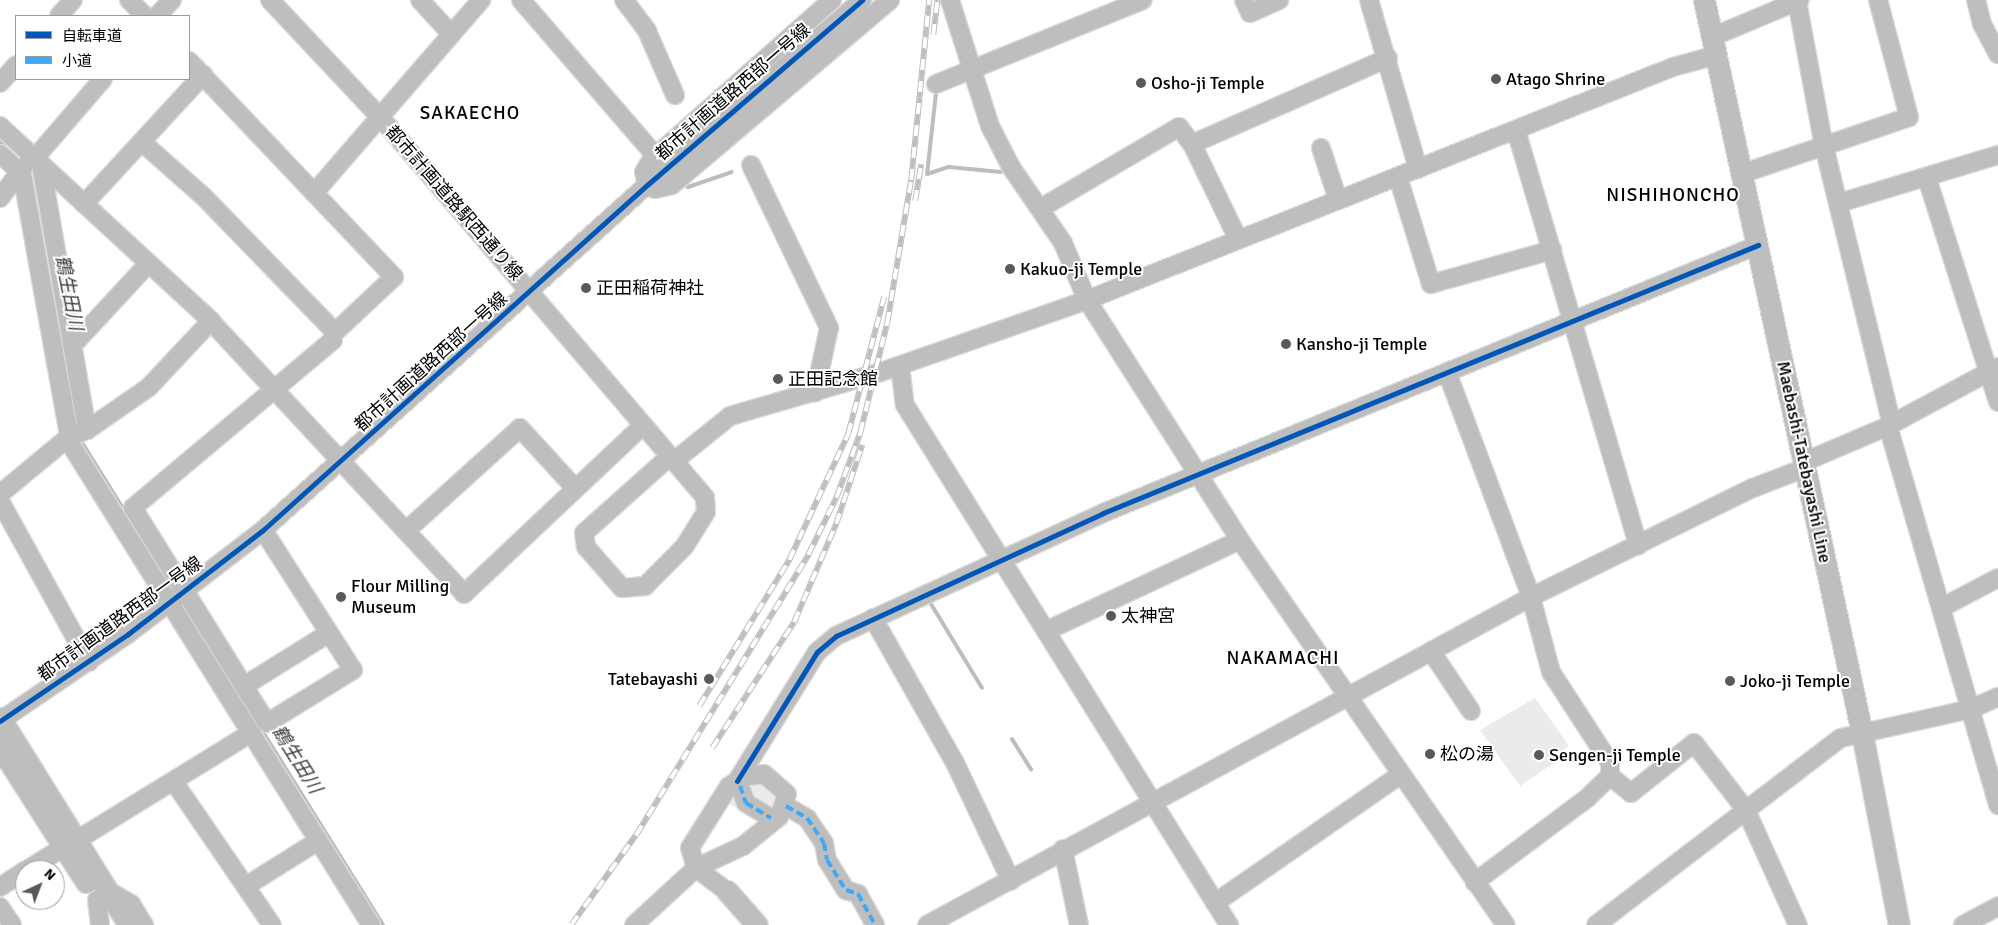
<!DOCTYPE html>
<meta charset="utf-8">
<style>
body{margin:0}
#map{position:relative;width:1998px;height:925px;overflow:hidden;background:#fff;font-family:Signika,"Noto Sans JP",sans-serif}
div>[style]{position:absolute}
.green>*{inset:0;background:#ebebeb}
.stream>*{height:4px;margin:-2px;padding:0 2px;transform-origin:2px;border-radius:2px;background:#bdbdbd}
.roads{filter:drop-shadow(1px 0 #dbdbdb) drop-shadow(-1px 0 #dbdbdb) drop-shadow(0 1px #dbdbdb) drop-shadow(0 -1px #dbdbdb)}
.minor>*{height:18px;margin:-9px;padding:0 9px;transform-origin:9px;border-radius:9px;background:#bebebe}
.major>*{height:21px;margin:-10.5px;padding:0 10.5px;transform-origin:10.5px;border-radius:10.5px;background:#bebebe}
.rail>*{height:5.5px;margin-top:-2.75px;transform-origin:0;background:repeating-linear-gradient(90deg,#fff 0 11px,#bebebe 0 22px);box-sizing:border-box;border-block:1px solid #bebebe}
.quiet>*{height:4px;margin-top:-2px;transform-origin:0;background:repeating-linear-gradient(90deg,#3fa9f5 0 8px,transparent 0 12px)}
.cycleway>*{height:5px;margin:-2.5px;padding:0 2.5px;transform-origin:2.5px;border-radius:2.5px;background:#0057b8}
.dots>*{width:14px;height:14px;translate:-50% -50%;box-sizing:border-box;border:2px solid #fff;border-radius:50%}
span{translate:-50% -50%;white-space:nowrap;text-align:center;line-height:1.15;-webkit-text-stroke:4px #fff;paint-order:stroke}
.poi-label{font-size:18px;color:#000}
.left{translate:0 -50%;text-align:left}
.right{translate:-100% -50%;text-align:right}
.street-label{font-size:18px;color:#000}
.neighbourhood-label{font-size:19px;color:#000;letter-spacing:1px}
.water-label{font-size:19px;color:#424242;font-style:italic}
.legend{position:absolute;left:15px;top:15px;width:175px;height:65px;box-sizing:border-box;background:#fff;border:1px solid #999;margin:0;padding:6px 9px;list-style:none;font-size:15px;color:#000}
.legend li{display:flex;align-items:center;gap:10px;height:25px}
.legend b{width:25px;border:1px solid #999}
.north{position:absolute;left:15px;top:860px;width:50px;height:50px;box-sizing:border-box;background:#fff;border:1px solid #999;border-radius:50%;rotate:43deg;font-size:14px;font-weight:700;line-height:20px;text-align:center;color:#000}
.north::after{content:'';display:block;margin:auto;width:18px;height:22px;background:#595959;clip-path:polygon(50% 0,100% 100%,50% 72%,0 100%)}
</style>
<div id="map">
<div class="green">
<div style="clip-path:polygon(1535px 698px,1569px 746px,1552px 758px,1554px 763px,1520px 786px,1480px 730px)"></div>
<div style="clip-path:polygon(758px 779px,778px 798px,778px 807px,761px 823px,727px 802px,740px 786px)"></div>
</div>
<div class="stream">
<div style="left:936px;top:93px;width:81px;rotate:96.3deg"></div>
<div style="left:927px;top:174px;width:23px;rotate:-18deg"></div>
<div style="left:949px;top:167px;width:52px;rotate:5.5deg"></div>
<div style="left:0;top:141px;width:28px;rotate:42deg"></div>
<div style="left:31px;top:169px;width:183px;rotate:79.6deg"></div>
<div style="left:684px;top:184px;width:5px;rotate:37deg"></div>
<div style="left:688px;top:187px;width:46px;rotate:-18.8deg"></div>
<div style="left:81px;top:441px;width:100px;rotate:58.1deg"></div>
<div style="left:931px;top:604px;width:98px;rotate:58.7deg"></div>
<div style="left:186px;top:610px;width:26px;rotate:58deg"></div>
<div style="left:258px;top:724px;width:237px;rotate:58.1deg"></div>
<div style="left:1012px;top:739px;width:36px;rotate:58deg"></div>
</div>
<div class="roads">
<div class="minor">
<div style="left:129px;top:0;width:23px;rotate:45deg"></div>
<div style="left:270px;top:0;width:162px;rotate:46.8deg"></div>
<div style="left:381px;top:118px;width:499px;rotate:49.5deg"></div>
<div style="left:705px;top:498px;width:14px;rotate:86deg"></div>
<div style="left:706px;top:512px;width:40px;rotate:122deg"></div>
<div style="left:685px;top:546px;width:57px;rotate:135deg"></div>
<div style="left:645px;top:586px;width:23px;rotate:175deg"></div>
<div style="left:622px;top:588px;width:55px;rotate:-131.3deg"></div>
<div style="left:586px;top:547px;width:14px;rotate:-98deg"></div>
<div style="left:584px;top:533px;width:113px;rotate:-41.8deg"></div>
<div style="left:420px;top:0;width:46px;rotate:47.6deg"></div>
<div style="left:521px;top:0;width:205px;rotate:49.2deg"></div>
<div style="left:624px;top:0;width:39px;rotate:53deg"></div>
<div style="left:647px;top:31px;width:70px;rotate:66.4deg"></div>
<div style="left:832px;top:0;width:240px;rotate:138.5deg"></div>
<div style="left:652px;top:159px;width:15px;rotate:122deg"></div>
<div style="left:644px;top:172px;width:13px;rotate:77deg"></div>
<div style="left:647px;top:185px;width:9px;rotate:27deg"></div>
<div style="left:655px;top:189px;width:17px;rotate:-13deg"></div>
<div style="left:672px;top:185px;width:286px;rotate:-40.3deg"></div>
<div style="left:950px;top:0;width:132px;rotate:72.4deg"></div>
<div style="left:990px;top:126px;width:46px;rotate:62.9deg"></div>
<div style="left:1011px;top:167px;width:92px;rotate:55.6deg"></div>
<div style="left:1063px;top:243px;width:62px;rotate:67.2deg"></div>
<div style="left:1087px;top:300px;width:285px;rotate:57.5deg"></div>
<div style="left:1240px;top:540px;width:468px;rotate:55.4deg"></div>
<div style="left:1244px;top:0;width:14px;rotate:65deg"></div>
<div style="left:1250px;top:13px;width:32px;rotate:-24deg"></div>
<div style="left:1369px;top:0;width:176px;rotate:73.8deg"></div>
<div style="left:1976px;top:0;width:25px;rotate:76deg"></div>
<div style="left:1982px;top:24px;width:34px;rotate:62deg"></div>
<div style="left:1797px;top:1px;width:147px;rotate:79.5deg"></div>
<div style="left:1824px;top:146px;width:286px;rotate:76.3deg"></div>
<div style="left:59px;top:16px;width:21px;rotate:-49deg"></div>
<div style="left:157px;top:16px;width:22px;rotate:-47deg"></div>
<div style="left:1712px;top:37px;width:95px;rotate:-22.8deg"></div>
<div style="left:189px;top:61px;width:298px;rotate:46.5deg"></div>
<div style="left:394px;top:277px;width:83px;rotate:136.9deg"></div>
<div style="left:0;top:83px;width:24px;rotate:-48deg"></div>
<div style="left:936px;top:84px;width:223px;rotate:-22.1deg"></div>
<div style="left:0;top:126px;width:280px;rotate:42.7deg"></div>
<div style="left:206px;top:316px;width:379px;rotate:47.1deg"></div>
<div style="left:464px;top:594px;width:245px;rotate:-43.3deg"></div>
<div style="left:1516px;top:130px;width:433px;rotate:73.6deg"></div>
<div style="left:143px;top:143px;width:81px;rotate:41.5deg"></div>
<div style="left:204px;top:197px;width:185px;rotate:45.9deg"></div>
<div style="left:333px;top:330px;width:10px;rotate:90deg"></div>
<div style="left:333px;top:340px;width:261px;rotate:140deg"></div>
<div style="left:133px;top:508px;width:253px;rotate:58.1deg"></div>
<div style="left:267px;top:723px;width:101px;rotate:-31.6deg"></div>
<div style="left:353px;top:670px;width:166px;rotate:-122.7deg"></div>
<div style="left:1321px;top:148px;width:55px;rotate:71.9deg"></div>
<div style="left:0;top:154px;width:30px;rotate:42deg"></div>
<div style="left:22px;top:174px;width:275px;rotate:79.8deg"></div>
<div style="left:71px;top:445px;width:566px;rotate:57.99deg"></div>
<div style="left:35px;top:158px;width:104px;rotate:-49.3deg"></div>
<div style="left:751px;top:165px;width:181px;rotate:64.4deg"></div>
<div style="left:829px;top:328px;width:66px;rotate:102.2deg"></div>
<div style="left:1741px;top:174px;width:177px;rotate:-18.7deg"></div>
<div style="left:1909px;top:117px;width:121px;rotate:-104.8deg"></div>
<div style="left:1398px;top:177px;width:112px;rotate:72.9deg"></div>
<div style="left:1431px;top:284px;width:126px;rotate:-15.7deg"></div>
<div style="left:1927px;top:178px;width:235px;rotate:72.4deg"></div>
<div style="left:314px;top:193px;width:255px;rotate:-49.1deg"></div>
<div style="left:0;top:198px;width:40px;rotate:-53deg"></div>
<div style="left:1839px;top:203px;width:166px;rotate:-16.8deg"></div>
<div style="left:84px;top:204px;width:176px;rotate:-47.3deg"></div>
<div style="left:1041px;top:208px;width:160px;rotate:-30.4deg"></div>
<div style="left:1179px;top:127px;width:21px;rotate:53deg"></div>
<div style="left:1238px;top:239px;width:106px;rotate:-115.8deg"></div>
<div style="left:1192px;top:144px;width:214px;rotate:-23.7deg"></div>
<div style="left:72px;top:346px;width:112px;rotate:-47.2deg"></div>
<div style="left:900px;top:366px;width:39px;rotate:83deg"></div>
<div style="left:905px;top:405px;width:613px;rotate:58.07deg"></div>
<div style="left:1447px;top:372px;width:240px;rotate:69.5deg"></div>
<div style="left:1531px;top:597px;width:78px;rotate:75.1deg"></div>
<div style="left:1551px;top:672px;width:108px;rotate:57deg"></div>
<div style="left:1610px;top:763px;width:13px;rotate:90deg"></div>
<div style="left:1610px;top:776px;width:33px;rotate:136deg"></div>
<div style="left:1586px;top:799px;width:139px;rotate:143.2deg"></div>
<div style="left:1888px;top:426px;width:395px;rotate:73.8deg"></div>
<div style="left:87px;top:430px;width:75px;rotate:-34.7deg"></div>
<div style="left:149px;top:387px;width:91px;rotate:-46.8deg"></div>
<div style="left:673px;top:462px;width:73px;rotate:-38.9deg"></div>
<div style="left:730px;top:416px;width:151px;rotate:-16.2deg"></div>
<div style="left:875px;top:374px;width:225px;rotate:-19.2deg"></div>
<div style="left:1087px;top:300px;width:631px;rotate:-21.68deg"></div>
<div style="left:1673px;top:67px;width:46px;rotate:-15.3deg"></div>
<div style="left:1804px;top:462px;width:91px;rotate:-23.2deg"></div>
<div style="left:1888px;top:426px;width:125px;rotate:-28.2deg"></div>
<div style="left:0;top:494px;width:89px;rotate:-39.6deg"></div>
<div style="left:69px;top:437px;width:19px;rotate:-21deg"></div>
<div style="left:87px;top:430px;width:270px;rotate:-99.8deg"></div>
<div style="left:0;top:501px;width:184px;rotate:61.1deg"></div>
<div style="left:407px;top:530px;width:152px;rotate:-42.1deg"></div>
<div style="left:520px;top:428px;width:81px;rotate:47.5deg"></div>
<div style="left:1941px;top:608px;width:64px;rotate:-27.8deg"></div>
<div style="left:873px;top:618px;width:169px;rotate:60.5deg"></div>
<div style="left:956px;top:765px;width:128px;rotate:64.6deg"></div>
<div style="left:1046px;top:631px;width:214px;rotate:-25.1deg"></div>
<div style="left:1431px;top:651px;width:72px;rotate:56.3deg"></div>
<div style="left:244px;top:686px;width:100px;rotate:-31.9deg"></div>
<div style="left:0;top:721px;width:155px;rotate:-34.2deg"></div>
<div style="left:128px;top:634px;width:170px;rotate:-37.6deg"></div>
<div style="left:263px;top:530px;width:516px;rotate:-41.94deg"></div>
<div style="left:647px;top:185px;width:284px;rotate:-40.7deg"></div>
<div style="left:1610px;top:776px;width:27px;rotate:39deg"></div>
<div style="left:1631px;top:793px;width:80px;rotate:-38.4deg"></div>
<div style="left:1694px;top:743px;width:85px;rotate:52.2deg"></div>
<div style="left:1746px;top:810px;width:126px;rotate:65.7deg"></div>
<div style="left:737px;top:781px;width:152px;rotate:-58.2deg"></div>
<div style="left:817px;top:652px;width:25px;rotate:-40deg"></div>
<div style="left:836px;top:636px;width:294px;rotate:-24.7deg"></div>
<div style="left:1103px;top:513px;width:708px;rotate:-22.25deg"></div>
<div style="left:174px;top:782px;width:173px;rotate:55.6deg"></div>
<div style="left:740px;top:786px;width:18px;rotate:71deg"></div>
<div style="left:746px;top:803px;width:29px;rotate:31deg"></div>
<div style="left:786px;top:806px;width:24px;rotate:30deg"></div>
<div style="left:807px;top:818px;width:30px;rotate:56deg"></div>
<div style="left:824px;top:843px;width:17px;rotate:80deg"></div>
<div style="left:827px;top:860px;width:36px;rotate:58deg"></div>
<div style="left:846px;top:890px;width:13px;rotate:18deg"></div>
<div style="left:858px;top:894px;width:35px;rotate:61deg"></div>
<div style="left:77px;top:840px;width:204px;rotate:-31.6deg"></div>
<div style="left:1063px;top:849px;width:78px;rotate:78.1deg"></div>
<div style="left:27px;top:870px;width:44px;rotate:-31.9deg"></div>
<div style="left:246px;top:886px;width:85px;rotate:-32deg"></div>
<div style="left:0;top:887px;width:30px;rotate:-33deg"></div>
<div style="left:107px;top:890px;width:28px;rotate:30deg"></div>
<div style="left:131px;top:904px;width:25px;rotate:58deg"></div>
<div style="left:97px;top:900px;width:25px;rotate:83deg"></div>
<div style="left:1215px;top:903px;width:226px;rotate:-34.7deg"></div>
<div style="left:0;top:907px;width:22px;rotate:56deg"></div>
<div style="left:634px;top:925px;width:84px;rotate:-42.6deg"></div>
<div style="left:696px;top:868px;width:52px;rotate:-25.1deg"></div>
<div style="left:743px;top:846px;width:46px;rotate:-38.9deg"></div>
<div style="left:779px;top:817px;width:24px;rotate:-71deg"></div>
<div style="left:787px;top:794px;width:30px;rotate:-139deg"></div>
<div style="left:764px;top:774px;width:21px;rotate:172deg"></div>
<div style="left:743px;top:777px;width:17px;rotate:147deg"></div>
<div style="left:729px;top:786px;width:73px;rotate:122.2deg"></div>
<div style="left:690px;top:848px;width:21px;rotate:73deg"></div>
<div style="left:696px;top:868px;width:39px;rotate:37deg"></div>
<div style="left:927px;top:925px;width:687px;rotate:-28.5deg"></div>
<div style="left:1531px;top:597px;width:247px;rotate:-26.2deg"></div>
<div style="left:1753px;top:488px;width:56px;rotate:-21deg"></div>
<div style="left:1596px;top:925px;width:308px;rotate:-37.4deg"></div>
<div style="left:1841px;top:738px;width:133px;rotate:-12.6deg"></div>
<div style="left:1971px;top:709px;width:30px;rotate:-24deg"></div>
<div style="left:1963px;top:925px;width:40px;rotate:-28deg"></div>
</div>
<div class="major">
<div style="left:1704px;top:0;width:750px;rotate:77.84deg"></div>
<div style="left:1862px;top:733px;width:196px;rotate:79.1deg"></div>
<div style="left:0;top:718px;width:244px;rotate:58.1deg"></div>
<div style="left:0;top:747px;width:160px;rotate:57.5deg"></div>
<div style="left:727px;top:891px;width:45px;rotate:48.6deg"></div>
</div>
</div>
<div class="rail">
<div style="left:933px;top:35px;width:35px;rotate:-83deg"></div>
<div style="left:915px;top:201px;width:37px;rotate:-81deg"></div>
<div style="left:699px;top:706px;width:172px;rotate:-58.3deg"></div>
<div style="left:789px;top:560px;width:139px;rotate:-64.9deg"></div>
<div style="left:848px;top:434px;width:142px;rotate:-75.3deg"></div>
<div style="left:712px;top:748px;width:150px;rotate:-56.9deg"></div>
<div style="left:794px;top:622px;width:107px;rotate:-66.8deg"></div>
<div style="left:836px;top:524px;width:83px;rotate:-71.8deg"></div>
<div style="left:571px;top:925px;width:111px;rotate:-54.2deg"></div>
<div style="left:636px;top:835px;width:329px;rotate:-58.4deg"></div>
<div style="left:808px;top:555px;width:64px;rotate:-63.8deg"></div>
<div style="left:836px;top:498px;width:69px;rotate:-69.7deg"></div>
<div style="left:860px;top:433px;width:113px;rotate:-76.2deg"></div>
<div style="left:887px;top:323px;width:145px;rotate:-80.5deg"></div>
<div style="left:911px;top:180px;width:181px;rotate:-84.3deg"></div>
</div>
<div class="quiet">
<div style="left:740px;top:786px;width:18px;rotate:71deg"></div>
<div style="left:746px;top:803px;width:29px;rotate:31deg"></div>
<div style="left:786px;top:806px;width:24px;rotate:30deg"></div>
<div style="left:807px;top:818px;width:30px;rotate:56deg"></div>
<div style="left:824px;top:843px;width:17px;rotate:80deg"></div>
<div style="left:827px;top:860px;width:36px;rotate:58deg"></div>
<div style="left:846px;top:890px;width:13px;rotate:18deg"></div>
<div style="left:858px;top:894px;width:35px;rotate:61deg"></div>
</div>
<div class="cycleway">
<div style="left:0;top:721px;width:155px;rotate:-34.2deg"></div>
<div style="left:128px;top:634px;width:170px;rotate:-37.6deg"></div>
<div style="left:263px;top:530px;width:516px;rotate:-41.94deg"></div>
<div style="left:647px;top:185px;width:284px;rotate:-40.7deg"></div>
<div style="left:737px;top:781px;width:152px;rotate:-58.2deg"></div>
<div style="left:817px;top:652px;width:25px;rotate:-40deg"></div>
<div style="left:836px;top:636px;width:294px;rotate:-24.7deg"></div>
<div style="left:1103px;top:513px;width:708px;rotate:-22.25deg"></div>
</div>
<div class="dots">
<div style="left:1496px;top:79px;background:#595959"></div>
<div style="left:1141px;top:83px;background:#595959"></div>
<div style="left:1010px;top:269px;background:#595959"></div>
<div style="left:586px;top:288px;background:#595959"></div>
<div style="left:1286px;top:344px;background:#595959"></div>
<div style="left:778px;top:379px;background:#595959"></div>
<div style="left:341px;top:597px;background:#595959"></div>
<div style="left:1111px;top:616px;background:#595959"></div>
<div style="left:709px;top:679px;background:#595959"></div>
<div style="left:1730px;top:681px;background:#595959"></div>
<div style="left:1430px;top:754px;background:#595959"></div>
<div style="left:1539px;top:755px;background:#595959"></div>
</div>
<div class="poi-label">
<span class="left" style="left:1506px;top:79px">Atago Shrine</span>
<span class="left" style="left:1151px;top:83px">Osho-ji Temple</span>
<span class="left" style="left:1020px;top:269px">Kakuo-ji Temple</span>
<span class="left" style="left:596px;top:288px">正田稲荷神社</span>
<span class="left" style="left:1296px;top:344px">Kansho-ji Temple</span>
<span class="left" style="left:788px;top:379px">正田記念館</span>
<span class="left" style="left:351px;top:597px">Flour Milling<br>Museum</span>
<span class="left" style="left:1121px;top:616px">太神宮</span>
<span class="right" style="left:698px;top:679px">Tatebayashi</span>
<span class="left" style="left:1740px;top:681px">Joko-ji Temple</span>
<span class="left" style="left:1440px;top:754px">松の湯</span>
<span class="left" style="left:1549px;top:755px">Sengen-ji Temple</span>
</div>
<div class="street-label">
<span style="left:733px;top:92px;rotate:-41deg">都市計画道路西部一号線</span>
<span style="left:454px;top:203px;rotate:49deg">都市計画道路駅西通り線</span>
<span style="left:431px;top:362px;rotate:-42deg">都市計画道路西部一号線</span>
<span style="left:1804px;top:462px;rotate:78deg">Maebashi-Tatebayashi Line</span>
<span style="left:120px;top:619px;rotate:-36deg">都市計画道路西部一号線</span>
</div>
<div class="neighbourhood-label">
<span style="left:470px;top:114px">SAKAECHO</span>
<span style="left:1673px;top:196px">NISHIHONCHO</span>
<span style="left:1283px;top:659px">NAKAMACHI</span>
</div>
<div class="water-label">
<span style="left:68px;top:293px;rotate:79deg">鶴生田川</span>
<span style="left:296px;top:760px;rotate:58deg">鶴生田川</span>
</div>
<ul class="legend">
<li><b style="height:6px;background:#0057b8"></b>自転車道</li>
<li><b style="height:6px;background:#3fa9f5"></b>小道</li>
</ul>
<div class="north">N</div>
</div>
